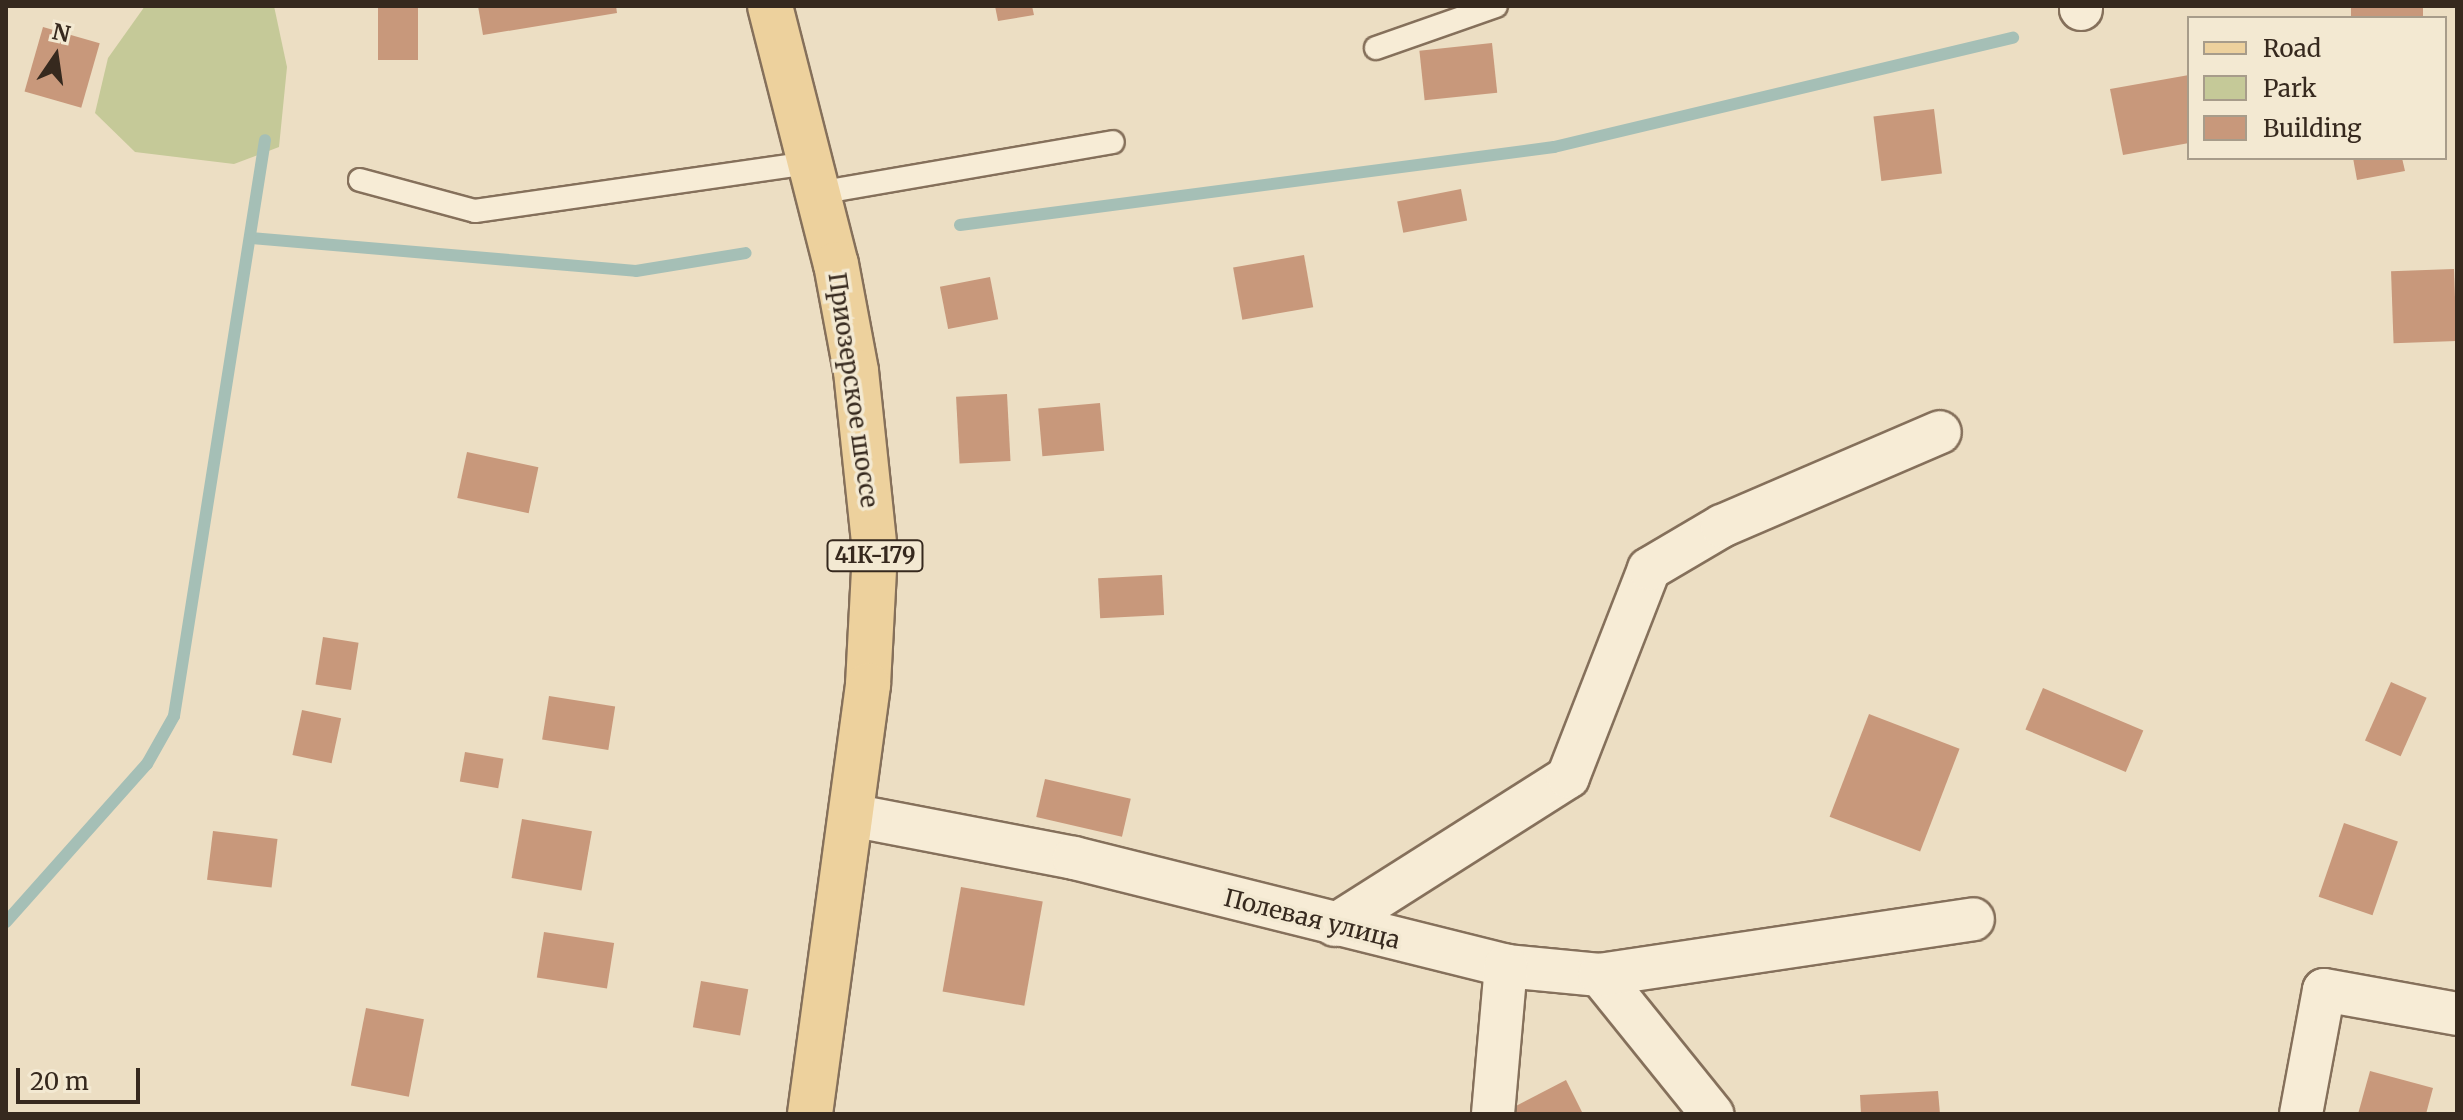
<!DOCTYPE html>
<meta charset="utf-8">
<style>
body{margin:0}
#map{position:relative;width:2463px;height:1120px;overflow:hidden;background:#ecdec3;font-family:Merriweather,serif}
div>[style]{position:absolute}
.green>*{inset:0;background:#c5c998}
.stream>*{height:12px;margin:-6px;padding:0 6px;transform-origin:6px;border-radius:6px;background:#a5bfb6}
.building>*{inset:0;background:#c8987b;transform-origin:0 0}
.roads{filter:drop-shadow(2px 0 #85705b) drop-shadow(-2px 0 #85705b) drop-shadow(0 2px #85705b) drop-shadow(0 -2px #85705b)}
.service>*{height:22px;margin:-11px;padding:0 11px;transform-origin:11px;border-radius:11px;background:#f7ecd6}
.minor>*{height:42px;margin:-21px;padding:0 21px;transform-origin:21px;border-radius:21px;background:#f7ecd6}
.primary>*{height:44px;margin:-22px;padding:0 22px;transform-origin:22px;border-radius:22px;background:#edd19d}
span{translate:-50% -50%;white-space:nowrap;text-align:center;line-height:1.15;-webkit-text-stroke:7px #f3e9d2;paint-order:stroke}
.shield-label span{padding:2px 6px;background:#f3e9d2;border:2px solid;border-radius:6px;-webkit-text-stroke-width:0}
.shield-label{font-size:22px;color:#36291e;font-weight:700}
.street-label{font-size:24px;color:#36291e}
.frame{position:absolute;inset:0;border:8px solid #36291e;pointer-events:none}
.legend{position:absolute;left:2187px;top:16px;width:260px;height:144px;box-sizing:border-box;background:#f3e9d2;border:2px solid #a79c8a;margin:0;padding:10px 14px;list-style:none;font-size:24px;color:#36291e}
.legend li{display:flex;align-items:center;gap:16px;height:40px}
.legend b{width:40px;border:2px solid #a79c8a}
.north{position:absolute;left:16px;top:16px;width:80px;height:80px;-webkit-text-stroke:6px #f3e9d2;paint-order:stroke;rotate:13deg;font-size:22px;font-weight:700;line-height:32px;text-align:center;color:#36291e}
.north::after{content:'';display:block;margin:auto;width:28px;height:36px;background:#36291e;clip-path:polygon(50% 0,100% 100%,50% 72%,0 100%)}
.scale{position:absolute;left:16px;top:1068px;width:124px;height:36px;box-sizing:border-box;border:4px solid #36291e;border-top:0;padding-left:10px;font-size:24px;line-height:28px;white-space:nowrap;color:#36291e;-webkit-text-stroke:6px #f3e9d2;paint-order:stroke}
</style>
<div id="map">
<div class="green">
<div style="clip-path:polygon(145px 6px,274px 6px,287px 67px,279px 147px,234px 164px,135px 152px,95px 113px,108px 58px)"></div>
</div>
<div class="stream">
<div style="left:960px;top:225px;width:599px;rotate:-7.48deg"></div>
<div style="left:1554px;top:147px;width:472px;rotate:-13.4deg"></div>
<div style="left:252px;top:238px;width:385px;rotate:4.9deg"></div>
<div style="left:636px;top:271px;width:111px;rotate:-9.3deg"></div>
<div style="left:6px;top:922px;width:212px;rotate:-48.3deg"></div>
<div style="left:147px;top:764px;width:55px;rotate:-60.6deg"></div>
<div style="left:174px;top:716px;width:583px;rotate:-81.02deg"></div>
</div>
<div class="building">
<div style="left:378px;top:6px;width:40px;height:54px"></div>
<div style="clip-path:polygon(478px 6px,616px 6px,617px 13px,483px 35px)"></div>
<div style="clip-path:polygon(995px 6px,1032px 6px,1034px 15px,998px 21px)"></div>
<div style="left:2351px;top:6px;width:72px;height:12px"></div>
<div style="left:43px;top:27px;width:59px;height:67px;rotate:16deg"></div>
<div style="left:1492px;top:43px;width:50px;height:73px;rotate:84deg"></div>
<div style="clip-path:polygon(2189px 75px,2189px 143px,2123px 155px,2110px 89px)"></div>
<div style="left:1934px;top:109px;width:65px;height:61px;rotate:83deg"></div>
<div style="clip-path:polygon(2353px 158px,2402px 158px,2405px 171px,2357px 180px)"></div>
<div style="left:1461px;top:189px;width:32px;height:65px;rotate:79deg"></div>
<div style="left:1304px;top:255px;width:53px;height:72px;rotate:80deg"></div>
<div style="left:2454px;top:269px;width:72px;height:63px;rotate:88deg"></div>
<div style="left:990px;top:277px;width:43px;height:51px;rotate:79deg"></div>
<div style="left:1007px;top:394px;width:67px;height:51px;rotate:87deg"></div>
<div style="left:1100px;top:403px;width:48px;height:62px;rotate:85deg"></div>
<div style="left:467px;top:452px;width:73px;height:47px;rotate:12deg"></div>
<div style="left:1162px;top:575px;width:40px;height:64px;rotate:87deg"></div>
<div style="left:323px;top:637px;width:36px;height:48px;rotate:9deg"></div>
<div style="left:2391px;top:682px;width:39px;height:64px;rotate:24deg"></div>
<div style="left:2043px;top:688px;width:109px;height:45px;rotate:23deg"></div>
<div style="left:549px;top:696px;width:67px;height:44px;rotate:9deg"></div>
<div style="left:302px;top:710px;width:40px;height:46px;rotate:12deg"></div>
<div style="left:1869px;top:714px;width:97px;height:110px;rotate:21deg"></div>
<div style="left:465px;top:752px;width:39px;height:30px;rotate:10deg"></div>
<div style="left:1045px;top:779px;width:88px;height:39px;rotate:13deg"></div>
<div style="left:522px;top:819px;width:71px;height:60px;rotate:10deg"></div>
<div style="left:2344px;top:823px;width:57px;height:78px;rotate:19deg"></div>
<div style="left:213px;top:831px;width:65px;height:49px;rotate:7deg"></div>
<div style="left:961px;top:887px;width:83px;height:106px;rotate:10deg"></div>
<div style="left:544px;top:932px;width:71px;height:46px;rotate:9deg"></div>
<div style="left:701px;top:981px;width:48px;height:47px;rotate:10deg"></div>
<div style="left:366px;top:1008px;width:59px;height:79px;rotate:11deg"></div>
<div style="clip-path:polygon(2370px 1071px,2433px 1088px,2426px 1114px,2358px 1114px)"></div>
<div style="clip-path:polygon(1566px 1080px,1583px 1114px,1516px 1114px,1512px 1108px)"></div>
<div style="clip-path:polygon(1938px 1091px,1940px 1114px,1861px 1114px,1860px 1095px)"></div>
</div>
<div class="roads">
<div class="service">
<div style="left:1376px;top:48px;width:127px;rotate:-19.3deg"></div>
<div style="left:360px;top:180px;width:119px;rotate:15.1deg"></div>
<div style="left:475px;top:211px;width:338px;rotate:-8.2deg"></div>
<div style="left:818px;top:193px;width:299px;rotate:-9.8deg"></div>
</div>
<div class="minor">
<div style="left:2081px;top:6px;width:3px;rotate:90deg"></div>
<div style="left:851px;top:815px;width:227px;rotate:10.9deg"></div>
<div style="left:1074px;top:858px;width:445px;rotate:14deg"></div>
<div style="left:1506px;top:966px;width:94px;rotate:5.5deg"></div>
<div style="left:1600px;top:975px;width:179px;rotate:51.1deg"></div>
<div style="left:1335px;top:925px;width:276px;rotate:-32.4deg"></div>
<div style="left:1568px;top:777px;width:223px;rotate:-68.7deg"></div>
<div style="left:1649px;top:569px;width:85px;rotate:-30.5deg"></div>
<div style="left:1722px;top:526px;width:237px;rotate:-23.3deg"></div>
<div style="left:1600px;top:975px;width:377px;rotate:-8.5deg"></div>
<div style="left:1493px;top:1114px;width:149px;rotate:-85deg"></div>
<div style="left:2301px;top:1114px;width:126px;rotate:-79.5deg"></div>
<div style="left:2324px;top:990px;width:135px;rotate:10.2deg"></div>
</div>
<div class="primary">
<div style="left:770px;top:6px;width:266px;rotate:75.7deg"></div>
<div style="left:836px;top:264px;width:109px;rotate:79.4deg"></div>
<div style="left:856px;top:371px;width:181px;rotate:84deg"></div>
<div style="left:875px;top:551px;width:134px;rotate:93deg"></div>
<div style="left:868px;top:685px;width:433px;rotate:97.7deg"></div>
</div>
</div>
<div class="shield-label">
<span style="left:875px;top:556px">41К-179</span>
</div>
<div class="street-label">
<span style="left:853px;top:390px;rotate:82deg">Приозерское шоссе</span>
<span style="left:1312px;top:919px;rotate:14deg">Полевая улица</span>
</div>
<div class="frame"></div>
<ul class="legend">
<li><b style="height:10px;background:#edd19d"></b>Road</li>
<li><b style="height:22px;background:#c5c998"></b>Park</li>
<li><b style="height:22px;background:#c8987b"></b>Building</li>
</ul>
<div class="north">N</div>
<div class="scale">20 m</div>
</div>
